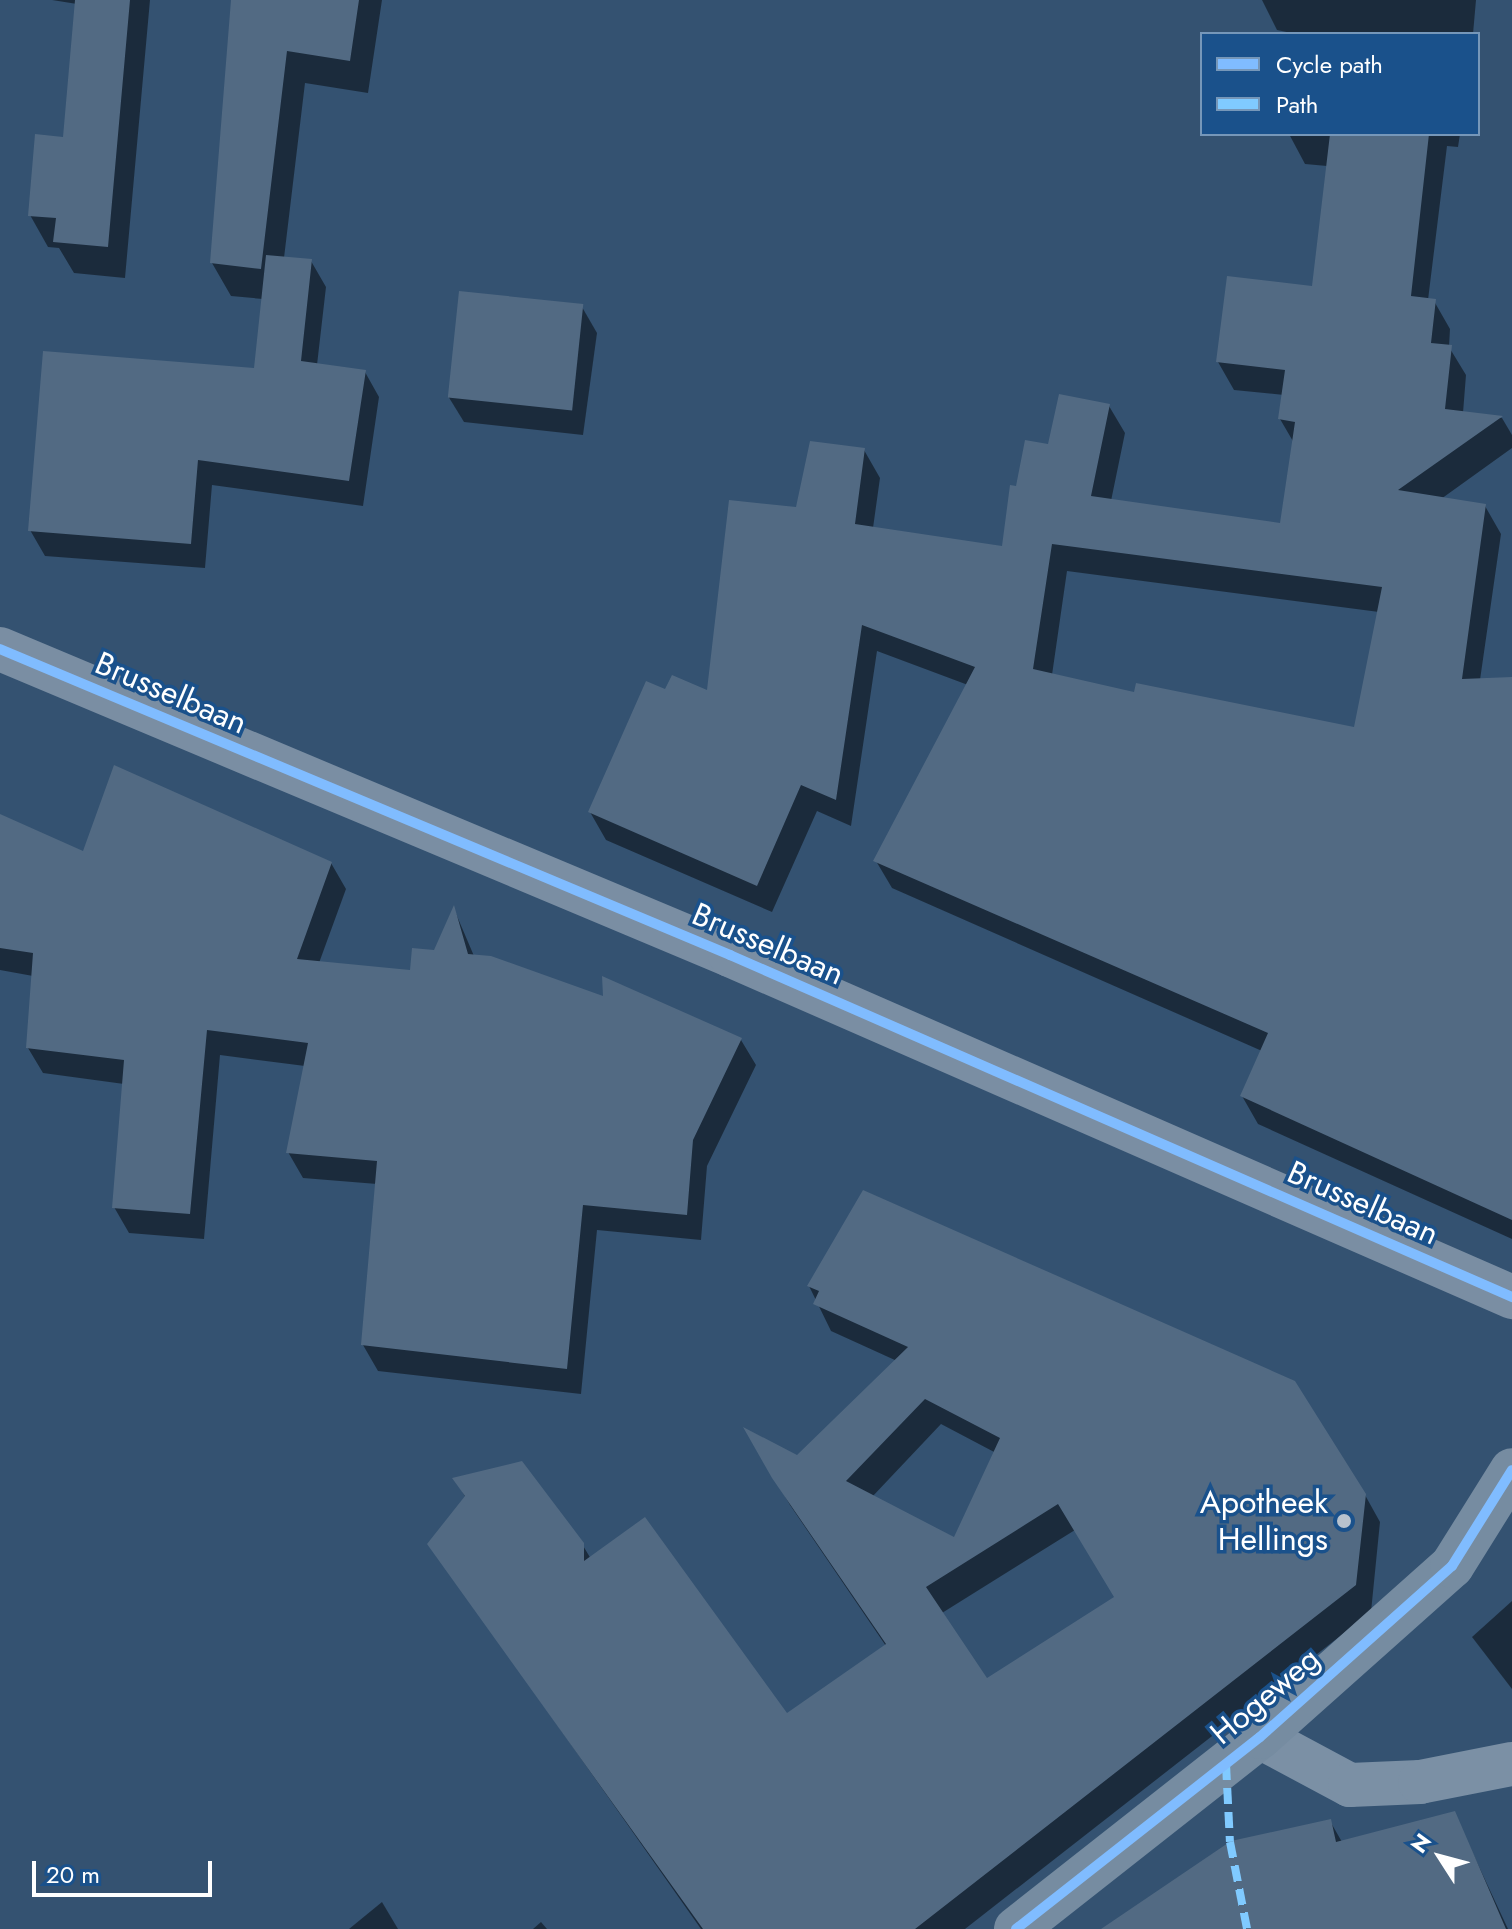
<!DOCTYPE html>
<style>
body{margin:0}
#map{position:relative;width:1512px;height:1929px;overflow:hidden;background:#345271;font-family:Jost,sans-serif}
div>[style]{position:absolute}
.shadow>*{inset:0;background:#0007}
.building>*{inset:0;background:#526a83;transform-origin:0 0}
.street>*{height:44px;margin:-22px;padding:0 22px;transform-origin:22px;border-radius:22px;background:#7b90a5}
.secondary>*{height:44px;margin:-22px;padding:0 22px;transform-origin:22px;border-radius:22px;background:#768ca1}
.primary>*{height:44px;margin:-22px;padding:0 22px;transform-origin:22px;border-radius:22px;background:#7a8ea3}
.quiet>*{height:8px;margin-top:-4px;transform-origin:0;background:repeating-linear-gradient(90deg,#80caff 0 16px,transparent 0 24px)}
.cycleway>*{height:10px;margin:-5px;padding:0 5px;transform-origin:5px;border-radius:5px;background:#80bcff}
.dots>*{width:22px;height:22px;translate:-50% -50%;box-sizing:border-box;border:4px solid #1a518b;border-radius:50%}
span{translate:-50% -50%;white-space:nowrap;text-align:center;line-height:1.15;-webkit-text-stroke:7px #1a518b;paint-order:stroke}
.street-label{font-size:32px;color:#fff}
.poi-label{font-size:32px;color:#fff}
.right{translate:-100% -50%;text-align:right}
.legend{position:absolute;left:1200px;top:32px;width:280px;height:104px;box-sizing:border-box;background:#1a518b;border:2px solid #7697b9;margin:0;padding:10px 14px;list-style:none;font-size:24px;color:#fff}
.legend li{display:flex;align-items:center;gap:16px;height:40px}
.legend b{width:40px;border:2px solid #7697b9}
.north{position:absolute;left:1400px;top:1817px;width:80px;height:80px;-webkit-text-stroke:6px #1a518b;paint-order:stroke;rotate:306deg;font-size:22px;font-weight:700;line-height:32px;text-align:center;color:#fff}
.north::after{content:'';display:block;margin:auto;width:28px;height:36px;background:#fff;clip-path:polygon(50% 0,100% 100%,50% 72%,0 100%)}
.scale{position:absolute;left:32px;top:1861px;width:180px;height:36px;box-sizing:border-box;border:4px solid #fff;border-top:0;padding-left:10px;font-size:24px;line-height:28px;white-space:nowrap;color:#fff;-webkit-text-stroke:6px #1a518b;paint-order:stroke}
</style>
<div id="map">
<div class="shadow">
<div style="clip-path:polygon(52px 0,150px 0,125px 278px,74px 273px,59px 248px,48px 247px,30px 215px,65px 139px,77px 4px)"></div>
<div style="clip-path:polygon(233px 0,382px 0,368px 93px,305px 83px,284px 258px,311px 261px,326px 287px,317px 365px,365px 372px,379px 397px,363px 506px,212px 485px,205px 568px,45px 556px,30px 530px,256px 370px,263px 299px,231px 296px,212px 263px)"></div>
<div style="clip-path:polygon(1262px 0,1476px 0,1473px 34px,1296px 34px,1277px 30px)"></div>
<div style="clip-path:polygon(evenodd,1289px 134px,1460px 134px,1458px 147px,1447px 146px,1428px 300px,1434px 301px,1450px 329px,1449px 347px,1466px 375px,1463px 413px,1502px 418px,1512px 435px,1512px 448px,1441px 499px,1485px 506px,1501px 534px,1480px 680px,1512px 679px,1512px 1239px,1258px 1124px,1242px 1096px,1262px 1051px,892px 888px,876px 861px,968px 685px,877px 651px,851px 826px,817px 811px,772px 912px,606px 840px,590px 812px,666px 692px,709px 693px,798px 509px,864px 450px,880px 478px,873px 528px,1003px 548px,1018px 488px,1050px 446px,1109px 406px,1125px 433px,1111px 501px,1282px 525px,1294px 443px,1280px 419px,1284px 395px,1234px 390px,1218px 362px,1314px 289px,1327px 166px,1305px 164px,1289px 134px,1067px 571px,1379px 612px,1355px 729px,1136px 694px,1052px 675px,1067px 571px)"></div>
<div style="clip-path:polygon(582px 307px,597px 333px,583px 435px,464px 422px,448px 396px)"></div>
<div style="clip-path:polygon(0 817px,84px 853px,331px 863px,346px 889px,319px 963px,412px 972px,436px 952px,454px 909px,474px 956px,741px 1040px,756px 1065px,707px 1166px,701px 1240px,597px 1230px,581px 1394px,378px 1371px,363px 1345px,377px 1184px,303px 1178px,288px 1152px,305px 1066px,220px 1055px,204px 1239px,129px 1233px,114px 1207px,124px 1084px,43px 1073px,28px 1048px,33px 976px,0 970px)"></div>
<div style="clip-path:polygon(evenodd,809px 1286px,1365px 1495px,1380px 1522px,1371px 1612px,965px 1929px,701px 1929px,430px 1544px,466px 1498px,455px 1479px,582px 1544px,591px 1559px,786px 1716px,886px 1646px,790px 1505px,748px 1432px,797px 1457px,897px 1361px,831px 1331px,809px 1286px,941px 1424px,996px 1453px,955px 1540px,872px 1497px,941px 1424px,809px 1286px,1075px 1530px,1116px 1598px,987px 1681px,942px 1613px,1075px 1530px)"></div>
<div style="clip-path:polygon(1512px 1601px,1512px 1689px,1472px 1637px)"></div>
<div style="clip-path:polygon(1454px 1813px,1508px 1929px,1105px 1929px,1330px 1821px,1342px 1842px)"></div>
<div style="clip-path:polygon(382px 1902px,398px 1929px,349px 1929px)"></div>
<div style="clip-path:polygon(541px 1922px,547px 1929px,533px 1929px)"></div>
</div>
<div class="building">
<div style="clip-path:polygon(75px 0,130px 0,108px 247px,53px 242px,56px 218px,28px 216px,35px 134px,63px 137px)"></div>
<div style="clip-path:polygon(231px 0,359px 0,350px 61px,287px 51px,261px 269px,210px 263px)"></div>
<div style="clip-path:polygon(evenodd,1330px 134px,1429px 134px,1411px 296px,1436px 299px,1431px 343px,1452px 345px,1445px 409px,1503px 416px,1398px 490px,1486px 504px,1462px 679px,1512px 677px,1512px 1220px,1240px 1096px,1268px 1033px,873px 861px,975px 667px,862px 625px,836px 800px,801px 785px,757px 886px,588px 812px,646px 681px,665px 689px,672px 675px,707px 690px,729px 500px,796px 507px,810px 441px,865px 448px,855px 524px,1002px 546px,1010px 485px,1016px 486px,1025px 440px,1048px 444px,1059px 394px,1110px 404px,1091px 496px,1280px 523px,1295px 422px,1278px 419px,1285px 370px,1216px 362px,1227px 276px,1312px 286px,1330px 134px,1052px 544px,1382px 587px,1354px 727px,1136px 683px,1134px 692px,1033px 669px,1052px 544px)"></div>
<div style="clip-path:polygon(266px 255px,312px 259px,301px 361px,366px 370px,349px 481px,198px 460px,191px 544px,28px 531px,43px 351px,254px 368px)"></div>
<div style="left:459px;top:291px;width:125px;height:107px;rotate:6deg"></div>
<div style="clip-path:polygon(114px 765px,332px 862px,297px 959px,410px 970px,412px 948px,434px 950px,454px 905px,468px 954px,491px 956px,603px 996px,602px 976px,742px 1038px,693px 1140px,687px 1215px,583px 1205px,567px 1369px,361px 1345px,377px 1161px,286px 1153px,308px 1043px,207px 1030px,190px 1214px,112px 1208px,124px 1060px,26px 1048px,33px 953px,0 948px,0 814px,83px 851px)"></div>
<div style="clip-path:polygon(evenodd,863px 1190px,1295px 1381px,1366px 1494px,1356px 1585px,915px 1929px,703px 1929px,427px 1544px,465px 1496px,452px 1478px,522px 1461px,584px 1543px,584px 1561px,645px 1517px,787px 1713px,886px 1644px,772px 1478px,743px 1427px,797px 1455px,908px 1347px,813px 1304px,819px 1291px,807px 1286px,863px 1190px,925px 1399px,1000px 1438px,954px 1537px,846px 1481px,925px 1399px,863px 1190px,1058px 1504px,1114px 1597px,987px 1678px,926px 1587px,1058px 1504px)"></div>
<div style="clip-path:polygon(1455px 1811px,1506px 1929px,1101px 1929px,1231px 1841px,1331px 1819px,1336px 1842px)"></div>
</div>
<div class="street">
<div style="left:1260px;top:1737px;width:102px;rotate:28.1deg"></div>
<div style="left:1350px;top:1785px;width:70px;rotate:-2.5deg"></div>
<div style="left:1420px;top:1782px;width:94px;rotate:-11.1deg"></div>
</div>
<div class="secondary">
<div style="left:1016px;top:1929px;width:310px;rotate:-38.2deg"></div>
<div style="left:1260px;top:1737px;width:257px;rotate:-41.7deg"></div>
<div style="left:1452px;top:1566px;width:113px;rotate:-58deg"></div>
</div>
<div class="primary">
<div style="left:0;top:649px;width:792px;rotate:22.74deg"></div>
<div style="left:730px;top:955px;width:854px;rotate:23.62deg"></div>
</div>
<div class="quiet">
<div style="left:1226px;top:1764px;width:78px;rotate:87.1deg"></div>
<div style="left:1230px;top:1842px;width:89px;rotate:78.9deg"></div>
</div>
<div class="cycleway">
<div style="left:0;top:649px;width:792px;rotate:22.74deg"></div>
<div style="left:730px;top:955px;width:854px;rotate:23.62deg"></div>
<div style="left:1016px;top:1929px;width:310px;rotate:-38.2deg"></div>
<div style="left:1260px;top:1737px;width:257px;rotate:-41.7deg"></div>
<div style="left:1452px;top:1566px;width:113px;rotate:-58deg"></div>
</div>
<div class="dots">
<div style="left:1344px;top:1521px;background:#b8c2cd"></div>
</div>
<div class="street-label">
<span style="left:171px;top:693px;rotate:23deg">Brusselbaan</span>
<span style="left:768px;top:944px;rotate:23deg">Brusselbaan</span>
<span style="left:1363px;top:1203px;rotate:24deg">Brusselbaan</span>
<span style="left:1265px;top:1696px;rotate:-40deg">Hogeweg</span>
</div>
<div class="poi-label">
<span class="right" style="left:1328px;top:1521px">Apotheek<br>Hellings</span>
</div>
<ul class="legend">
<li><b style="height:10px;background:#80bcff"></b>Cycle path</li>
<li><b style="height:10px;background:#80caff"></b>Path</li>
</ul>
<div class="north">N</div>
<div class="scale">20 m</div>
</div>
